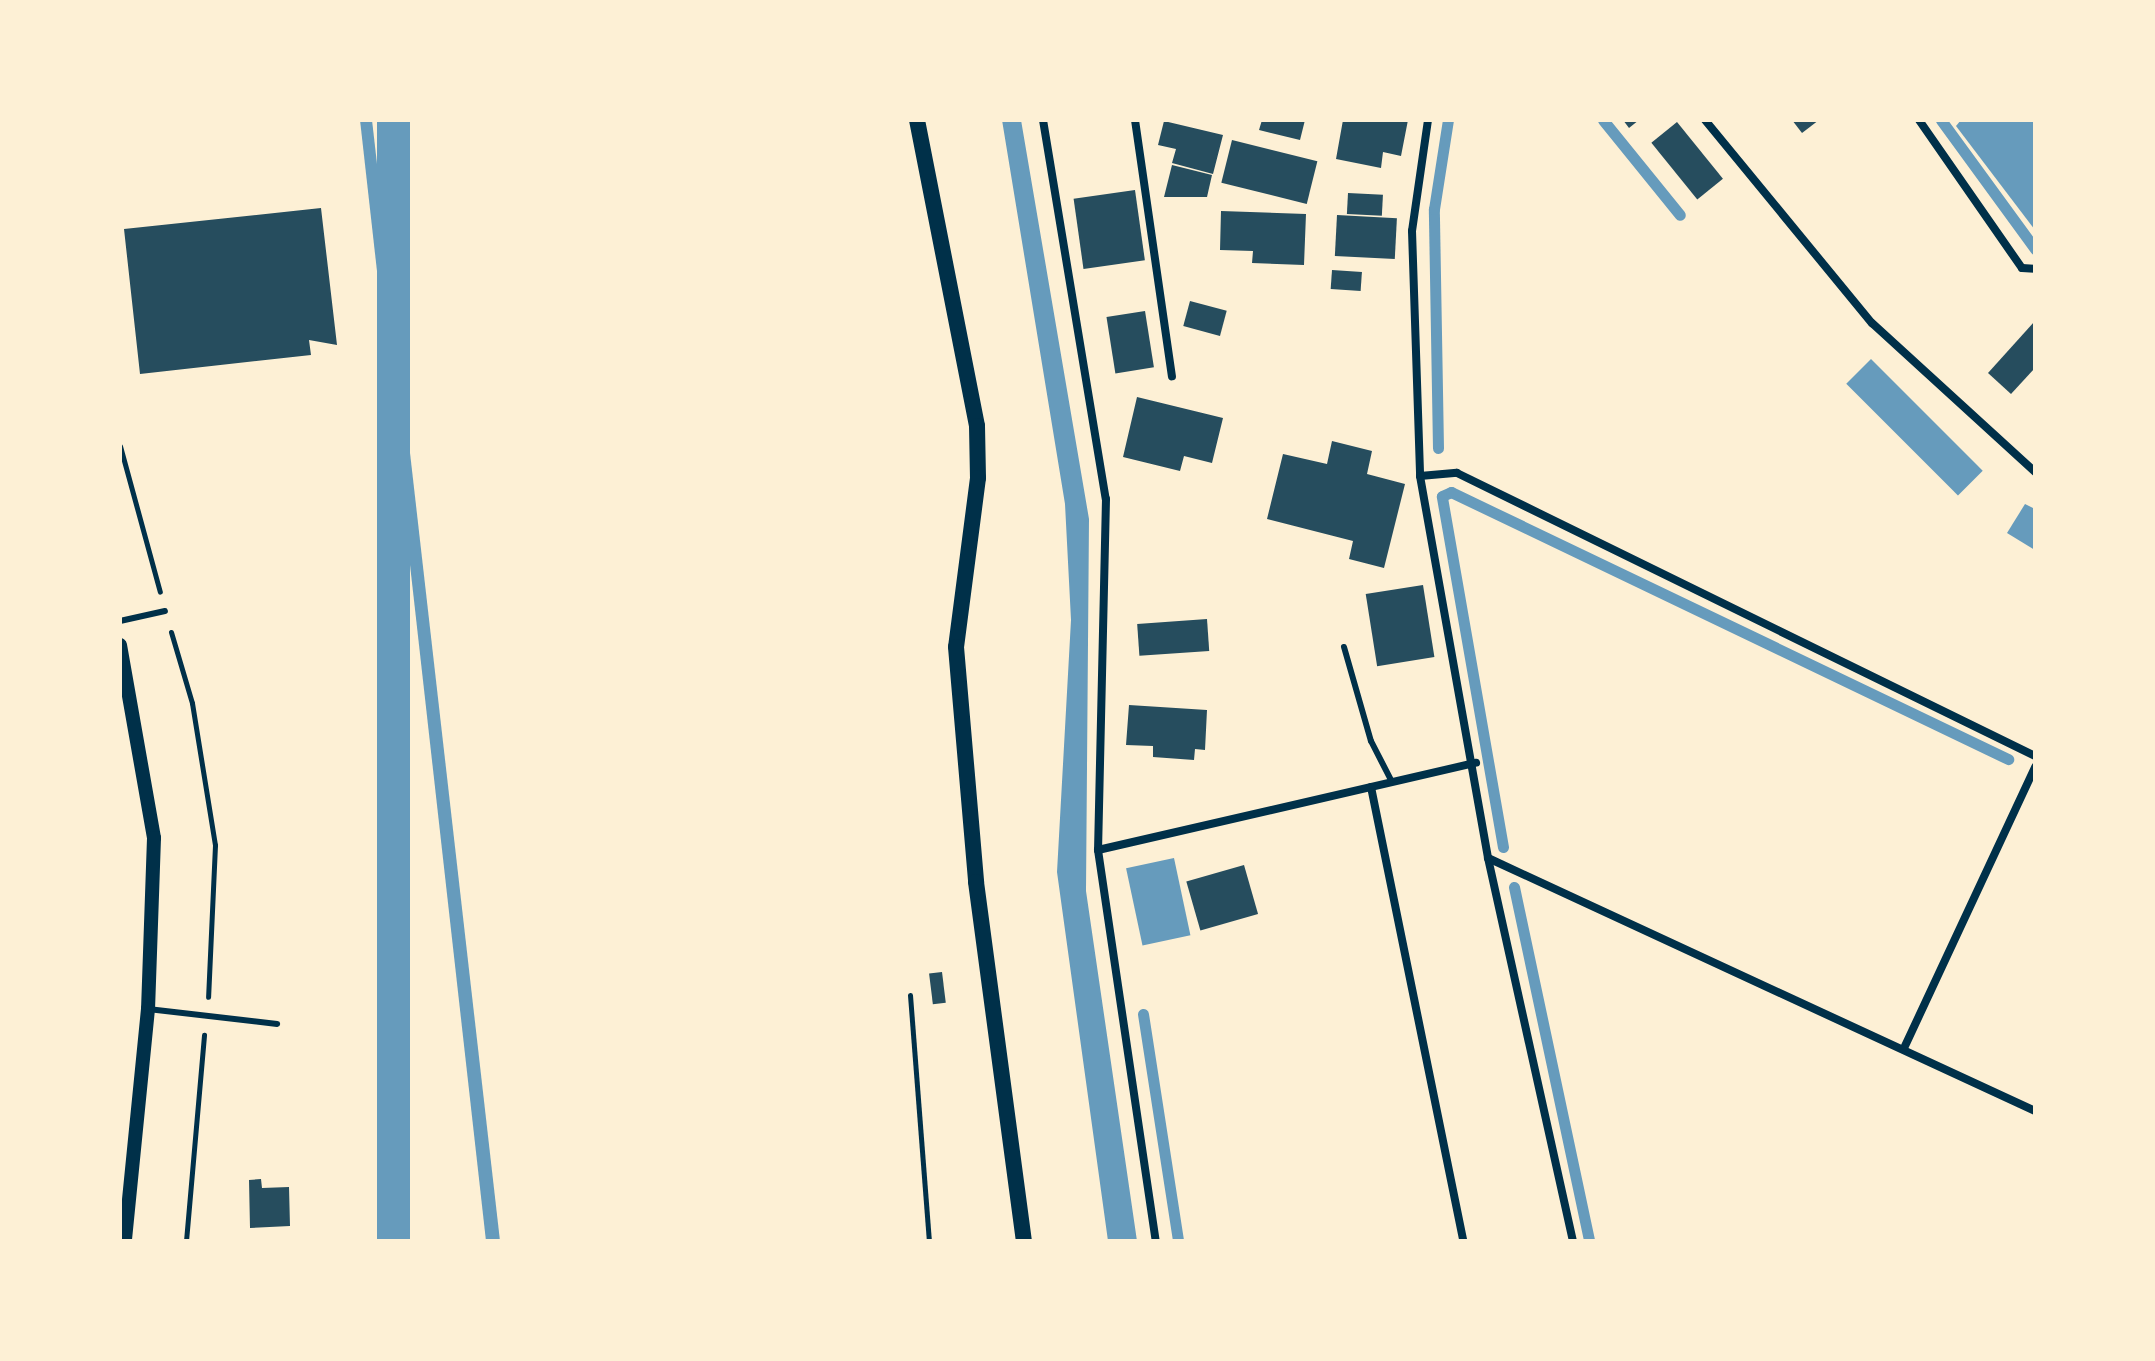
<!DOCTYPE html>
<style>
body{margin:0}
#map{position:relative;width:2155px;height:1361px;overflow:hidden;background:#fdf0d5;font-family:Quicksand,sans-serif}
div>[style]{position:absolute}
.water>*{inset:0;background:#669bbc;transform-origin:0 0}
.stream>*{height:11px;margin:-5.5px;padding:0 5.5px;transform-origin:5.5px;border-radius:5.5px;background:#669bbc}
.building>*{inset:0;background:#264d5e;transform-origin:0 0}
.path>*{height:5px;margin:-2.5px;padding:0 2.5px;transform-origin:2.5px;border-radius:2.5px;background:#003049}
.service>*{height:6px;margin:-3px;padding:0 3px;transform-origin:3px;border-radius:3px;background:#003049}
.minor>*{height:8px;margin:-4px;padding:0 4px;transform-origin:4px;border-radius:4px;background:#003049}
.tertiary>*{height:14px;margin:-7px;padding:0 7px;transform-origin:7px;border-radius:7px;background:#003049}
.secondary>*{height:16px;margin:-8px;padding:0 8px;transform-origin:8px;border-radius:8px;background:#003049}
span{translate:-50% -50%;white-space:nowrap;text-align:center;line-height:1.15;-webkit-text-stroke:6px #fdf0d5;paint-order:stroke}
.frame{position:absolute;inset:0;border:122px solid #fdf0d5;pointer-events:none}
</style>
<div id="map">
<div class="water">
<div style="clip-path:polygon(360px 120px,372px 120px,500px 1241px,486px 1241px)"></div>
<div style="left:377px;top:120px;width:33px;height:1128px"></div>
<div style="clip-path:polygon(1002px 120px,1021px 120px,1089px 519px,1086px 891px,1137px 1241px,1108px 1241px,1057px 872px,1071px 620px,1065px 504px)"></div>
<div style="clip-path:polygon(1961px 120px,2035px 120px,2035px 230px,1956px 126px)"></div>
<div style="left:1871px;top:359px;width:158px;height:35px;rotate:45deg"></div>
<div style="clip-path:polygon(2025px 504px,2035px 509px,2035px 550px,2007px 533px)"></div>
<div style="left:1174px;top:858px;width:79px;height:49px;rotate:78deg"></div>
</div>
<div class="stream">
<div style="left:1603px;top:120px;width:122px;rotate:51deg"></div>
<div style="left:1941px;top:120px;width:160px;rotate:53.9deg"></div>
<div style="left:1438px;top:448px;width:239px;rotate:-91deg"></div>
<div style="left:1434px;top:209px;width:90px;rotate:-81.1deg"></div>
<div style="left:1503px;top:847px;width:356px;rotate:-99.9deg"></div>
<div style="left:1442px;top:496px;width:10px;rotate:-24deg"></div>
<div style="left:1451px;top:492px;width:618px;rotate:25.61deg"></div>
<div style="left:1514px;top:887px;width:362px;rotate:78deg"></div>
<div style="left:1143px;top:1014px;width:230px;rotate:81.2deg"></div>
</div>
<div class="building">
<div style="clip-path:polygon(1262px 120px,1305px 120px,1300px 140px,1259px 130px)"></div>
<div style="clip-path:polygon(1343px 120px,1408px 120px,1401px 156px,1383px 152px,1381px 168px,1336px 159px)"></div>
<div style="clip-path:polygon(1623px 120px,1639px 120px,1629px 128px)"></div>
<div style="clip-path:polygon(1792px 120px,1819px 120px,1802px 133px)"></div>
<div style="clip-path:polygon(1164px 121px,1223px 135px,1213px 174px,1172px 163px,1176px 149px,1158px 145px)"></div>
<div style="left:1677px;top:122px;width:73px;height:33px;rotate:51deg"></div>
<div style="left:1232px;top:140px;width:88px;height:44px;rotate:14deg"></div>
<div style="clip-path:polygon(1172px 165px,1212px 175px,1207px 197px,1164px 197px)"></div>
<div style="left:1135px;top:190px;width:71px;height:62px;rotate:82deg"></div>
<div style="left:1348px;top:193px;width:35px;height:21px;rotate:3deg"></div>
<div style="clip-path:polygon(321px 208px,337px 345px,309px 340px,311px 355px,140px 374px,124px 229px)"></div>
<div style="clip-path:polygon(1221px 211px,1306px 214px,1304px 265px,1252px 263px,1253px 251px,1220px 250px)"></div>
<div style="left:1337px;top:215px;width:60px;height:41px;rotate:3deg"></div>
<div style="left:1332px;top:270px;width:30px;height:19px;rotate:4deg"></div>
<div style="left:1190px;top:301px;width:38px;height:26px;rotate:15deg"></div>
<div style="left:1145px;top:311px;width:57px;height:39px;rotate:81deg"></div>
<div style="clip-path:polygon(2035px 321px,2035px 368px,2011px 394px,1988px 373px)"></div>
<div style="clip-path:polygon(1137px 397px,1223px 418px,1212px 463px,1184px 456px,1180px 471px,1123px 457px)"></div>
<div style="clip-path:polygon(1332px 441px,1372px 451px,1367px 474px,1405px 484px,1384px 568px,1349px 559px,1353px 541px,1267px 519px,1283px 454px,1327px 464px)"></div>
<div style="left:1423px;top:585px;width:73px;height:58px;rotate:81deg"></div>
<div style="left:1207px;top:619px;width:32px;height:70px;rotate:86deg"></div>
<div style="clip-path:polygon(1129px 705px,1207px 710px,1205px 750px,1195px 749px,1194px 760px,1153px 757px,1153px 746px,1126px 745px)"></div>
<div style="left:1244px;top:865px;width:51px;height:60px;rotate:74deg"></div>
<div style="left:942px;top:972px;width:31px;height:13px;rotate:83deg"></div>
<div style="clip-path:polygon(261px 1179px,262px 1188px,289px 1187px,290px 1226px,250px 1228px,249px 1180px)"></div>
</div>
<div class="path">
<div style="left:120px;top:446px;width:151px;rotate:74.7deg"></div>
<div style="left:171px;top:632px;width:74px;rotate:73.5deg"></div>
<div style="left:192px;top:703px;width:144px;rotate:80.8deg"></div>
<div style="left:215px;top:845px;width:152px;rotate:92.6deg"></div>
<div style="left:910px;top:995px;width:247px;rotate:85.6deg"></div>
<div style="left:186px;top:1241px;width:207px;rotate:-85deg"></div>
</div>
<div class="service">
<div style="left:120px;top:621px;width:46px;rotate:-12.5deg"></div>
<div style="left:1344px;top:647px;width:98px;rotate:74deg"></div>
<div style="left:1371px;top:741px;width:46px;rotate:62.9deg"></div>
<div style="left:148px;top:1009px;width:130px;rotate:6.6deg"></div>
</div>
<div class="minor">
<div style="left:1043px;top:120px;width:384px;rotate:80.6deg"></div>
<div style="left:1106px;top:499px;width:351px;rotate:91.3deg"></div>
<div style="left:1098px;top:850px;width:395px;rotate:81.6deg"></div>
<div style="left:1135px;top:120px;width:259px;rotate:81.8deg"></div>
<div style="left:1428px;top:120px;width:112px;rotate:98.2deg"></div>
<div style="left:1412px;top:231px;width:245px;rotate:88.1deg"></div>
<div style="left:1420px;top:476px;width:388px;rotate:79.9deg"></div>
<div style="left:1488px;top:858px;width:392px;rotate:77.5deg"></div>
<div style="left:1705px;top:120px;width:263px;rotate:50.6deg"></div>
<div style="left:1872px;top:323px;width:221px;rotate:42.4deg"></div>
<div style="left:1919px;top:120px;width:180px;rotate:55.2deg"></div>
<div style="left:2022px;top:268px;width:13px;rotate:4deg"></div>
<div style="left:1420px;top:476px;width:37px;rotate:-5deg"></div>
<div style="left:1457px;top:473px;width:644px;rotate:26.09deg"></div>
<div style="left:1371px;top:787px;width:463px;rotate:78.5deg"></div>
<div style="left:1098px;top:850px;width:388px;rotate:-13deg"></div>
<div style="left:1488px;top:858px;width:603px;rotate:24.82deg"></div>
<div style="left:1905px;top:1046px;width:308px;rotate:-65deg"></div>
</div>
<div class="tertiary">
<div style="left:120px;top:645px;width:196px;rotate:80deg"></div>
<div style="left:154px;top:838px;width:171px;rotate:92deg"></div>
<div style="left:148px;top:1009px;width:233px;rotate:95.7deg"></div>
</div>
<div class="secondary">
<div style="left:917px;top:120px;width:312px;rotate:78.9deg"></div>
<div style="left:977px;top:426px;width:52px;rotate:88.9deg"></div>
<div style="left:978px;top:478px;width:170px;rotate:97.4deg"></div>
<div style="left:956px;top:647px;width:236px;rotate:85.1deg"></div>
<div style="left:976px;top:882px;width:362px;rotate:82.4deg"></div>
</div>
<div class="frame"></div>
</div>
